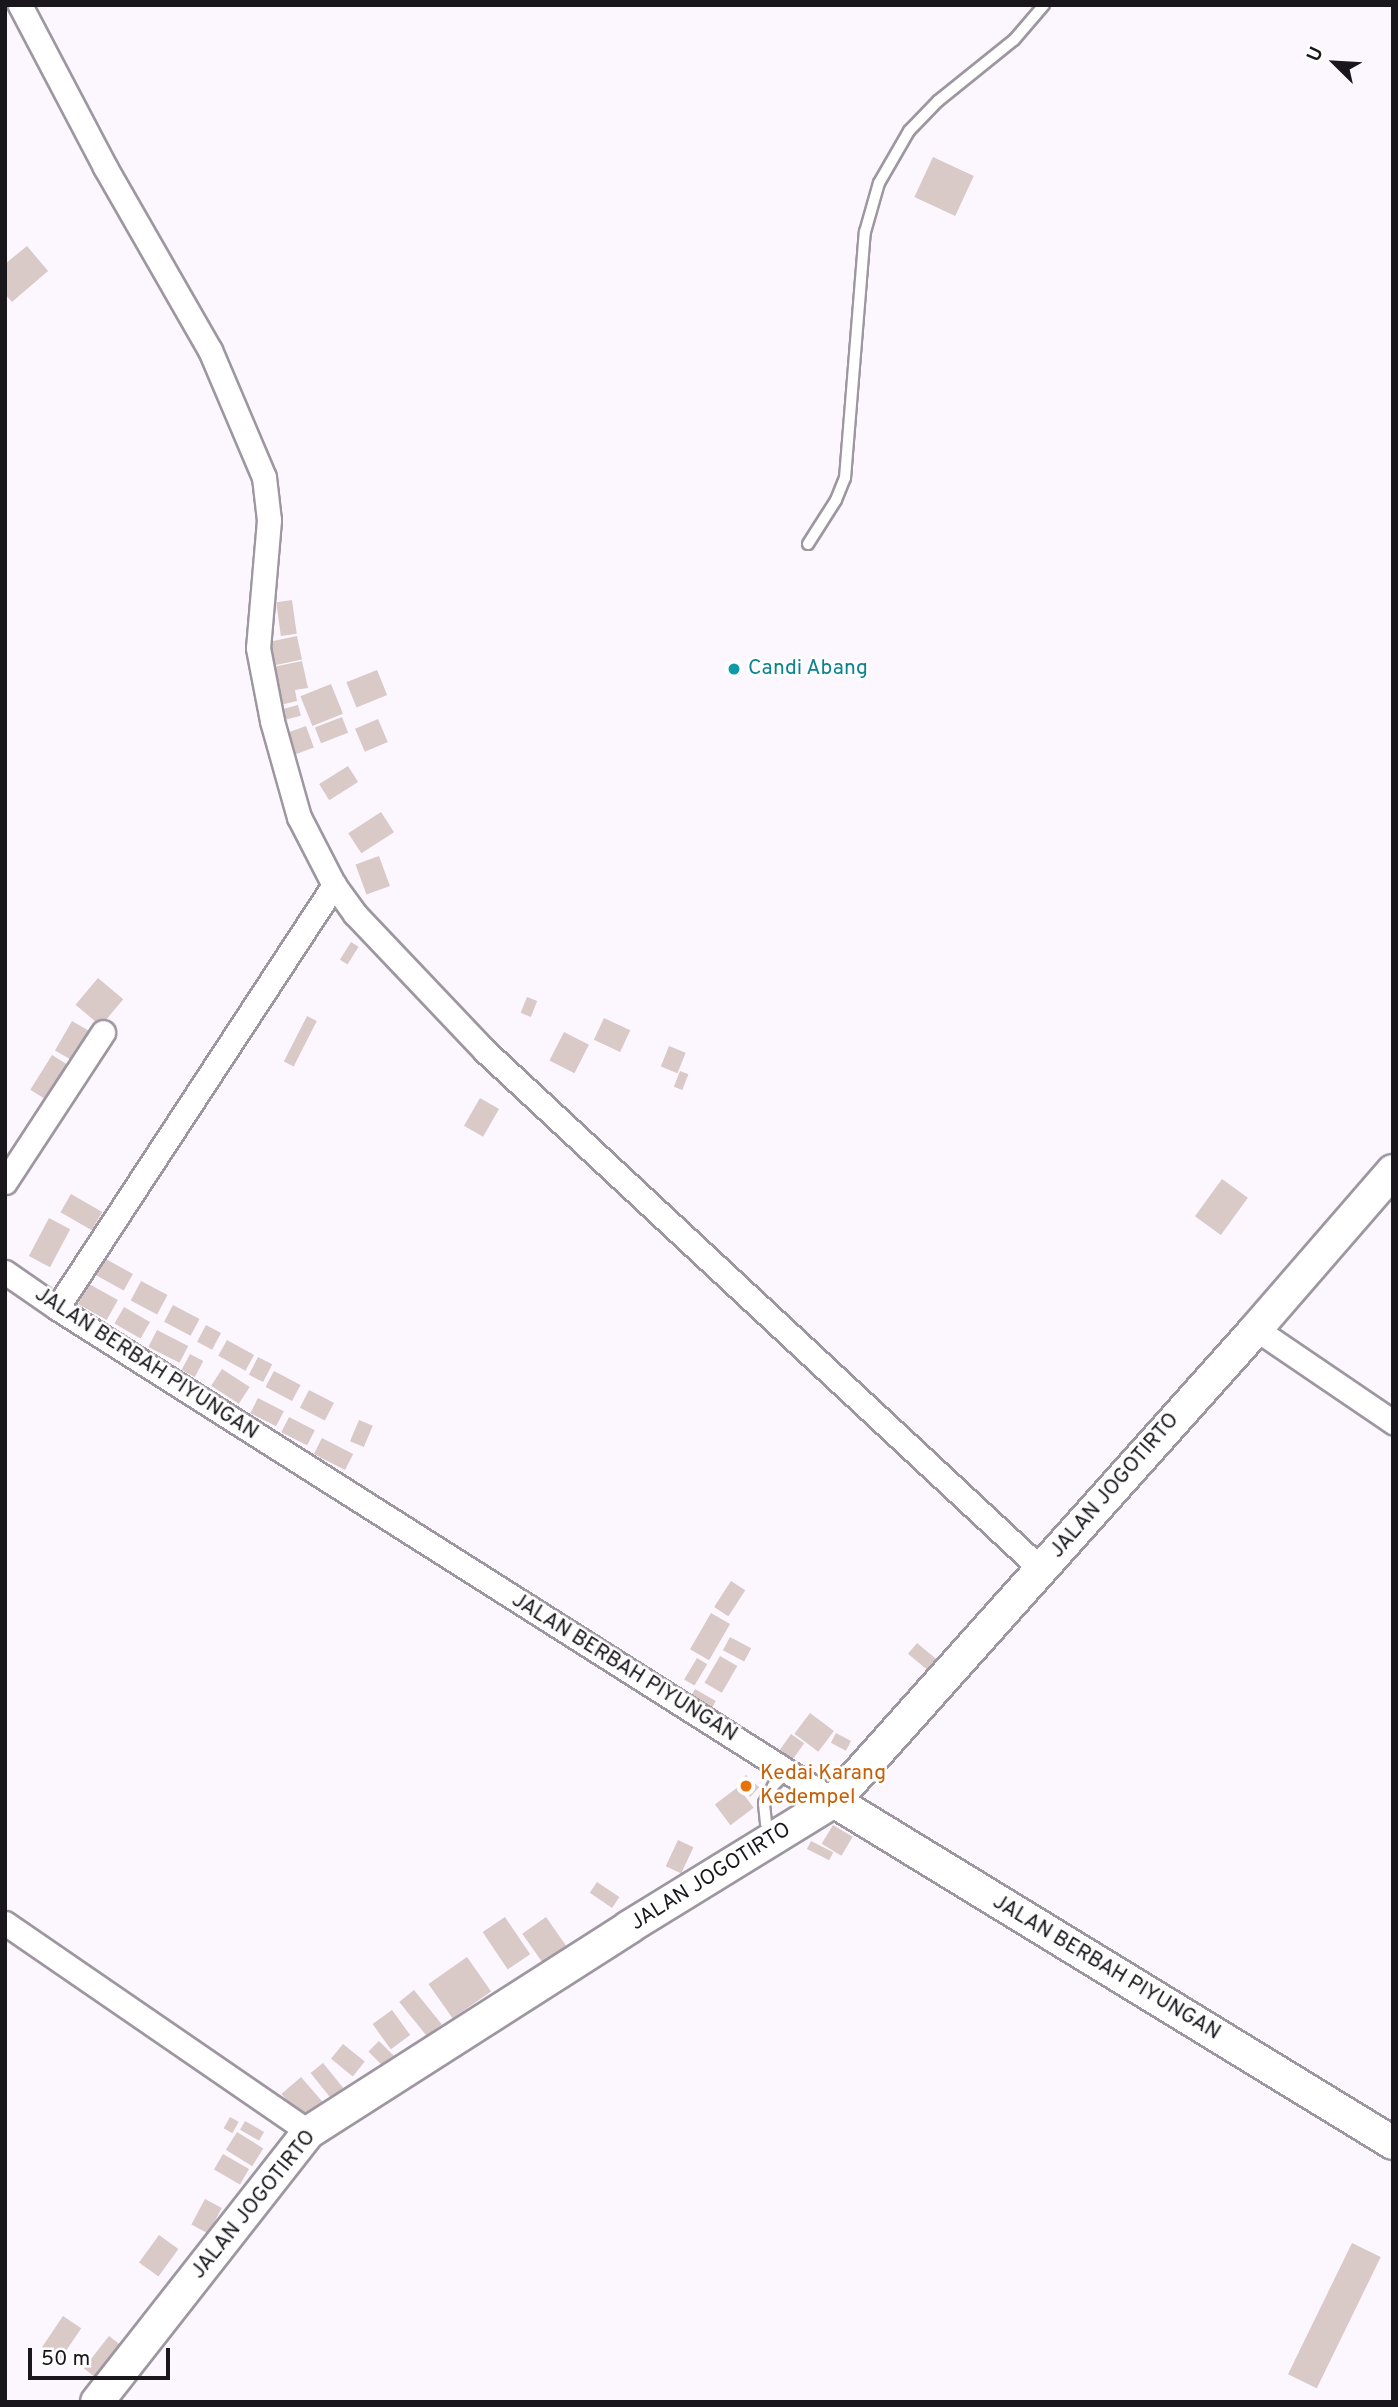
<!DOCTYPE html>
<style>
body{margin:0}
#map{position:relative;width:1398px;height:2407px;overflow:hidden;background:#fcf7fe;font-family:Overpass,sans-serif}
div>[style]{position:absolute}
.building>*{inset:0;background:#d9c9c7;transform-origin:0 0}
.roads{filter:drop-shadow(2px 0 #9e96a1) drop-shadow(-2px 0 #9e96a1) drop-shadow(0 2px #9e96a1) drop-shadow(0 -2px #9e96a1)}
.lane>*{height:10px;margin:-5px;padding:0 5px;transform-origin:5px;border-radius:5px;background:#fff}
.street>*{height:23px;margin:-11.5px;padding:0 11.5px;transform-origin:11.5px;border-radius:11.5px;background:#fff}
.secondary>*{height:32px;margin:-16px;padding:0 16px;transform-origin:16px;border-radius:16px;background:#fff}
.dots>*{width:19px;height:19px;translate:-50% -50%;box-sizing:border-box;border:4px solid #fff;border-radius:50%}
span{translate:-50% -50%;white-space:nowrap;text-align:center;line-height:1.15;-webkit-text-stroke:5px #fff;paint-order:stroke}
.culture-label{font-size:21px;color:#0d838f}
.left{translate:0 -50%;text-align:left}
.street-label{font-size:21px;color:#19171b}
.food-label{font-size:21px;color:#c56008}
.frame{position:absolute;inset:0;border:7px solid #19171b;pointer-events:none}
.north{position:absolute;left:1300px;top:28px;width:70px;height:70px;-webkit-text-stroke:5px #fff;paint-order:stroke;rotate:294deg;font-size:19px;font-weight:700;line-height:28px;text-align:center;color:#19171b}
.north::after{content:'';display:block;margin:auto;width:24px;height:32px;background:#19171b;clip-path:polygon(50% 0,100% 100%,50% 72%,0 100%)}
.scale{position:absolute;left:28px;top:2348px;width:142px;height:32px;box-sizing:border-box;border:4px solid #19171b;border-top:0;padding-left:9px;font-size:21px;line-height:24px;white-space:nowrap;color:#19171b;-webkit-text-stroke:5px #fff;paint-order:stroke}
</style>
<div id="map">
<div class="building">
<div style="left:933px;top:157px;width:45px;height:44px;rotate:25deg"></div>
<div style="clip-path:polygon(27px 246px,48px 271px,12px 302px,5px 294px,5px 264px)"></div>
<div style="left:292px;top:600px;width:34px;height:16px;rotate:82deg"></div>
<div style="left:297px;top:636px;width:24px;height:35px;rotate:78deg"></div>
<div style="clip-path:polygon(302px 661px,308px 688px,295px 690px,297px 701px,276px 706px,268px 668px)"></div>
<div style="left:377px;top:670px;width:27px;height:33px;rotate:68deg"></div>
<div style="left:331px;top:684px;width:32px;height:33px;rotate:68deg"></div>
<div style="left:298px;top:705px;width:11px;height:27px;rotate:75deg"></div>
<div style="left:342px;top:717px;width:17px;height:29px;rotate:69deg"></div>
<div style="left:378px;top:719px;width:25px;height:25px;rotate:67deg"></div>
<div style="left:306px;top:726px;width:23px;height:25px;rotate:70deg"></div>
<div style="left:348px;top:766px;width:19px;height:34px;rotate:58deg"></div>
<div style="left:381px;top:812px;width:24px;height:39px;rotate:57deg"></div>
<div style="left:379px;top:856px;width:32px;height:25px;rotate:70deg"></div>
<div style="left:351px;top:942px;width:9px;height:21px;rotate:32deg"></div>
<div style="left:98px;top:978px;width:33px;height:35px;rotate:40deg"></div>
<div style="left:527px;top:997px;width:11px;height:17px;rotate:22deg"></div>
<div style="left:307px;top:1016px;width:11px;height:51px;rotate:27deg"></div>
<div style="left:604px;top:1018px;width:29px;height:24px;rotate:25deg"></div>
<div style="left:72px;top:1021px;width:28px;height:34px;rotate:30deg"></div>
<div style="left:564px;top:1032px;width:28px;height:32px;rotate:27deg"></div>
<div style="left:669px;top:1046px;width:18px;height:22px;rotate:22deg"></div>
<div style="left:52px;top:1055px;width:19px;height:41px;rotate:32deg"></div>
<div style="left:680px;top:1071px;width:9px;height:17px;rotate:21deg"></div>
<div style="left:480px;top:1098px;width:22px;height:32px;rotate:30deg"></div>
<div style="left:1222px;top:1179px;width:32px;height:46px;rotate:36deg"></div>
<div style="left:71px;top:1194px;width:36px;height:21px;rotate:30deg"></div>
<div style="left:49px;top:1218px;width:24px;height:43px;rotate:28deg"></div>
<div style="left:104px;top:1258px;width:33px;height:19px;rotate:29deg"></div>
<div style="left:141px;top:1281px;width:30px;height:22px;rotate:28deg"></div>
<div style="left:89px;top:1284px;width:33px;height:23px;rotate:29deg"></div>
<div style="left:173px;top:1305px;width:30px;height:19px;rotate:28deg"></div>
<div style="left:124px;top:1307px;width:30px;height:19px;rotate:30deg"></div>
<div style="left:206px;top:1325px;width:17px;height:19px;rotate:28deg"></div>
<div style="left:157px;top:1330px;width:35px;height:19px;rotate:27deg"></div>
<div style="left:227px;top:1340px;width:31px;height:18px;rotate:29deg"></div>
<div style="left:190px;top:1354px;width:15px;height:18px;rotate:28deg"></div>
<div style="left:258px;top:1357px;width:16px;height:20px;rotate:27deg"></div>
<div style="left:222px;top:1369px;width:33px;height:20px;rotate:33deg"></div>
<div style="left:274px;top:1371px;width:30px;height:18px;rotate:28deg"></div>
<div style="left:309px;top:1390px;width:28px;height:20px;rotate:27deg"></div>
<div style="left:258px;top:1398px;width:29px;height:17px;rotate:27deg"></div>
<div style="left:289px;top:1417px;width:29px;height:17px;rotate:27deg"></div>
<div style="left:359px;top:1420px;width:15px;height:23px;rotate:23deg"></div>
<div style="left:322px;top:1438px;width:35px;height:18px;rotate:27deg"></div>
<div style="left:731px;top:1581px;width:17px;height:31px;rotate:33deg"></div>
<div style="left:711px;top:1613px;width:22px;height:42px;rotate:30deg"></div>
<div style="left:730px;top:1637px;width:24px;height:15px;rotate:28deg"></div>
<div style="left:917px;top:1643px;width:25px;height:14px;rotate:40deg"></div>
<div style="left:720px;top:1656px;width:20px;height:31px;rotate:30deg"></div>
<div style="left:697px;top:1658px;width:12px;height:25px;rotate:31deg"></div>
<div style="left:695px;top:1689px;width:24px;height:12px;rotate:30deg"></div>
<div style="left:810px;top:1713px;width:30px;height:26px;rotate:37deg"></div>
<div style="left:836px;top:1733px;width:17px;height:11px;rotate:28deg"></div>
<div style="left:791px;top:1734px;width:16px;height:21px;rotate:35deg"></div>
<div style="left:746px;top:1775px;width:18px;height:13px;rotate:43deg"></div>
<div style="left:738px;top:1787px;width:26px;height:29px;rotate:53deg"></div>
<div style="left:833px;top:1825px;width:23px;height:22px;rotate:31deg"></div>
<div style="left:678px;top:1840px;width:17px;height:29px;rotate:25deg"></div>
<div style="left:811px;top:1841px;width:25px;height:9px;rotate:27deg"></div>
<div style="left:597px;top:1882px;width:27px;height:13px;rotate:34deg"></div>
<div style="left:505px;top:1917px;width:45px;height:27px;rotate:56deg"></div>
<div style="left:546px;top:1917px;width:39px;height:29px;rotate:55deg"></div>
<div style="left:467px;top:1957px;width:42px;height:47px;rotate:55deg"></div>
<div style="left:414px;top:1990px;width:44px;height:19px;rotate:51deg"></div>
<div style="left:392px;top:2010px;width:31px;height:24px;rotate:54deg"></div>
<div style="left:379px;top:2041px;width:24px;height:15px;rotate:45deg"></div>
<div style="left:343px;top:2044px;width:28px;height:19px;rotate:39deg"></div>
<div style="left:323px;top:2063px;width:32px;height:16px;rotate:51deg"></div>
<div style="left:301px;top:2077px;width:33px;height:26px;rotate:49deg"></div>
<div style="left:230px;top:2117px;width:10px;height:13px;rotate:29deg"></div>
<div style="left:245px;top:2121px;width:22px;height:10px;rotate:30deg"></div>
<div style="left:237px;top:2132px;width:31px;height:21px;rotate:32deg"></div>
<div style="left:223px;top:2154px;width:30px;height:18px;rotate:30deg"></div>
<div style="left:205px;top:2199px;width:19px;height:29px;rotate:28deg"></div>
<div style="left:159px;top:2235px;width:24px;height:34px;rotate:36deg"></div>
<div style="left:1352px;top:2243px;width:32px;height:146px;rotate:26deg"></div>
<div style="left:63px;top:2316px;width:22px;height:38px;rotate:34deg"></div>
<div style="left:109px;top:2336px;width:16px;height:41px;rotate:38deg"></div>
</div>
<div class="roads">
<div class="lane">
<div style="left:808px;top:544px;width:52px;rotate:-57.5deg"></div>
<div style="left:836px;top:500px;width:24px;rotate:-68deg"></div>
<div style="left:845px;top:478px;width:247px;rotate:-85.4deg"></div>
<div style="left:865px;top:232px;width:51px;rotate:-74.1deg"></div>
<div style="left:879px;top:183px;width:60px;rotate:-60deg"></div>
<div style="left:909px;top:131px;width:42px;rotate:-46deg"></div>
<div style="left:938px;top:101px;width:97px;rotate:-38.8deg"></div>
<div style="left:1014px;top:40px;width:46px;rotate:-49.4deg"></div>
<div style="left:771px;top:1837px;width:15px;rotate:-110deg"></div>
<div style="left:766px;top:1823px;width:20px;rotate:-96deg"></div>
<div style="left:764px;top:1803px;width:19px;rotate:-62deg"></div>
<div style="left:773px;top:1786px;width:20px;rotate:-45deg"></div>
</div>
<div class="street">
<div style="left:20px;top:5px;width:183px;rotate:62.3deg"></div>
<div style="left:105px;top:167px;width:211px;rotate:60.2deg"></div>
<div style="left:210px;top:350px;width:138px;rotate:67deg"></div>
<div style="left:264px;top:477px;width:43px;rotate:83.4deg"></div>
<div style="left:269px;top:520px;width:128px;rotate:94.9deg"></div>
<div style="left:258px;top:648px;width:74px;rotate:79.1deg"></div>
<div style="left:272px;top:721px;width:100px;rotate:74.3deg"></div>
<div style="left:299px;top:817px;width:76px;rotate:62.8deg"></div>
<div style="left:334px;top:885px;width:36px;rotate:54deg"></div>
<div style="left:355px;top:914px;width:189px;rotate:46.5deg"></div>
<div style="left:485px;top:1051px;width:761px;rotate:42.98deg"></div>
<div style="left:5px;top:1182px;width:179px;rotate:-56.8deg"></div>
<div style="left:5px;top:1272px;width:63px;rotate:34.7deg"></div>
<div style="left:57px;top:1308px;width:920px;rotate:32.39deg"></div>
<div style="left:57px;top:1308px;width:506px;rotate:-56.78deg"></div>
<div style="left:1256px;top:1329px;width:166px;rotate:34.2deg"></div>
<div style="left:5px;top:1923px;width:369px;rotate:34.5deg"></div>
</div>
<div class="secondary">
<div style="left:834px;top:1801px;width:655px;rotate:31.46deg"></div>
<div style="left:97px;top:2402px;width:343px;rotate:-51.9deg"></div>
<div style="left:309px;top:2132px;width:380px;rotate:-32.6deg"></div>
<div style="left:629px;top:1927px;width:241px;rotate:-31.6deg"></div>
<div style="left:834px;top:1801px;width:633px;rotate:-48.2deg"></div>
<div style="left:1256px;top:1329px;width:209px;rotate:-49.1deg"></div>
</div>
</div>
<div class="dots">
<div style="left:734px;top:669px;background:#0f9aa8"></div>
<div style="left:746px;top:1786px;background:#e8710a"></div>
</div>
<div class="culture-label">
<span class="left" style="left:748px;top:669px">Candi Abang</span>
</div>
<div class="street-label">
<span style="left:146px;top:1364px;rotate:33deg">JALAN BERBAH PIYUNGAN</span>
<span style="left:1115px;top:1486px;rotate:-49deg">JALAN JOGOTIRTO</span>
<span style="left:624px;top:1668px;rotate:32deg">JALAN BERBAH PIYUNGAN</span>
<span style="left:711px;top:1877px;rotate:-32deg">JALAN JOGOTIRTO</span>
<span style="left:1106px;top:1968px;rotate:31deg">JALAN BERBAH PIYUNGAN</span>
<span style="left:254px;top:2205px;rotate:-51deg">JALAN JOGOTIRTO</span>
</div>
<div class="food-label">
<span class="left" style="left:760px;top:1786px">Kedai Karang<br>Kedempel</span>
</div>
<div class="frame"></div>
<div class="north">U</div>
<div class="scale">50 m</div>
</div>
